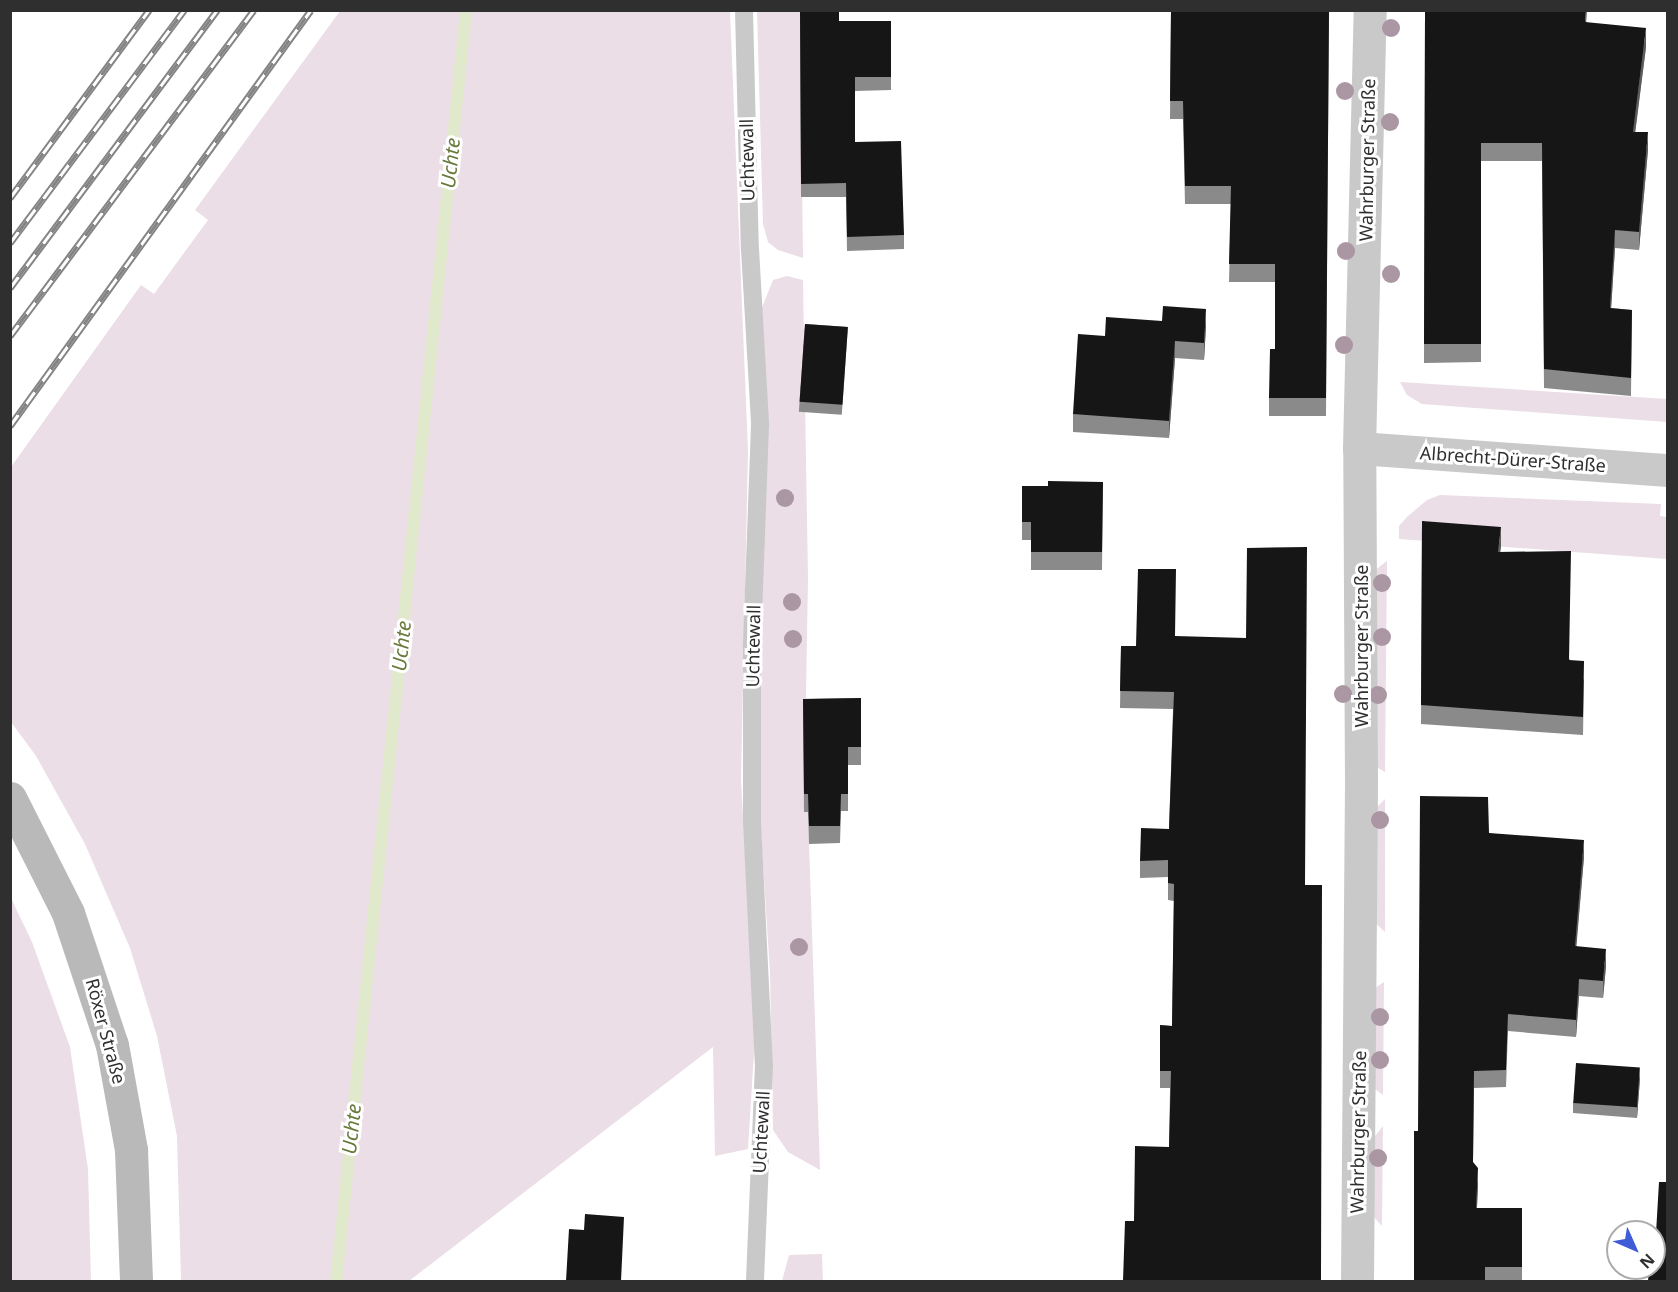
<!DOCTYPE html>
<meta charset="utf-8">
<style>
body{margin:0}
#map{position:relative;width:1678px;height:1292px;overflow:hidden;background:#fff;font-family:"Noto Sans",sans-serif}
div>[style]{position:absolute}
.green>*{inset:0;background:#ebdee6}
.stream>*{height:12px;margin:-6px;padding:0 6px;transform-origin:6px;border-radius:6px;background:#e1e9cc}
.lane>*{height:18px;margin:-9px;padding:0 9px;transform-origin:9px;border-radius:9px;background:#c9c9c9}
.street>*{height:33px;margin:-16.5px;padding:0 16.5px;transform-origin:16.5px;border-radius:16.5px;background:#c9c9c9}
.secondary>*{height:33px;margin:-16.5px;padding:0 16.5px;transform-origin:16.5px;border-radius:16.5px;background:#b9b9b9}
.rail>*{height:7px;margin-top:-3.5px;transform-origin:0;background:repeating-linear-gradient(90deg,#fff 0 14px,#848484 0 28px);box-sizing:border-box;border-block:2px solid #848484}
.trees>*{width:18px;height:18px;margin:-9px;border-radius:50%;background:#ab96a3}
.wall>*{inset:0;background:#8a8a8a;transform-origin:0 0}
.shaded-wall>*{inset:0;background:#5c5c5c}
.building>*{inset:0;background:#161616;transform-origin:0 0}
span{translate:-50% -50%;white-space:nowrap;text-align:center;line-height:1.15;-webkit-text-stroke:6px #fff;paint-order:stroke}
.street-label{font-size:18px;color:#2f2f2f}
.water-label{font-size:20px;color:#68793c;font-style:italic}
.frame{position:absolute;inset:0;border:12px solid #2f2f2f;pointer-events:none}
.north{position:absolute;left:1606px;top:1220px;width:60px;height:60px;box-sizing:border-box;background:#fff;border:2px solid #acacac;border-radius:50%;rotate:135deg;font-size:16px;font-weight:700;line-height:24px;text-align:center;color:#2f2f2f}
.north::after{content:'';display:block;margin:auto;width:21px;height:27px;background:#3f5bd8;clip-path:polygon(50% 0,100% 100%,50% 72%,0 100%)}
</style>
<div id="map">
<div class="green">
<div style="clip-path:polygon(340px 11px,730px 11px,748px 451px,741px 779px,755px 1037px,748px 1149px,715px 1156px,713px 1047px,409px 1281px,181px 1281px,177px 1136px,157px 1036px,130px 948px,85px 844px,36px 756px,11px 722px,11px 467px,141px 285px,154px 294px,208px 220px,195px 210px)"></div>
<div style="clip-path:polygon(757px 11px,800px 11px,803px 258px,778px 250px,768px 242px,763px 224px)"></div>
<div style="clip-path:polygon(787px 276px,803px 280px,808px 579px,804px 811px,808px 812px,820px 1170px,788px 1152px,773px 1130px,770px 973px,760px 817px,761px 310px,773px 280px)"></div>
<div style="clip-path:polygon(1400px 382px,1667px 399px,1667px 422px,1422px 404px,1407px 395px)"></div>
<div style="clip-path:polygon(1440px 495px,1661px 504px,1660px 516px,1667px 517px,1667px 559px,1399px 539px,1399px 526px,1407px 517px,1427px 500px)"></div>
<div style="clip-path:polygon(1387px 561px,1385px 772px,1373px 765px,1374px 571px)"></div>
<div style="clip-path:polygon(1385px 799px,1385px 932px,1372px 920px,1373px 811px)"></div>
<div style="clip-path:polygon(10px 896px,32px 942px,70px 1047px,88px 1169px,91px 1281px,11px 1281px)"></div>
<div style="clip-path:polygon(1384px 982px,1383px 1095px,1371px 1086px,1372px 990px)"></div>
<div style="clip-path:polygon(1383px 1126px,1382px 1226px,1370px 1213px,1371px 1141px)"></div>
<div style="clip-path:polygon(822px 1254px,823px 1281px,782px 1281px,789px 1255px)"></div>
</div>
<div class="stream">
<div style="left:336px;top:1282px;width:1279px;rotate:-84.16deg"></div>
</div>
<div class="lane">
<div style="left:744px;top:10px;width:239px;rotate:88.6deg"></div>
<div style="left:750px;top:249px;width:176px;rotate:86.7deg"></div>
<div style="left:760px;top:425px;width:223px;rotate:92.1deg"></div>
<div style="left:752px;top:648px;width:174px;rotate:90deg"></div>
<div style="left:752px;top:822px;width:243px;rotate:87.2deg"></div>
<div style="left:764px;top:1065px;width:217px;rotate:92.4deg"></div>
</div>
<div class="street">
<div style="left:1359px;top:448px;width:310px;rotate:4.1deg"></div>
<div style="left:1357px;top:1282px;width:500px;rotate:-89.54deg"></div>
<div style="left:1361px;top:782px;width:334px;rotate:-90.3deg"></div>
<div style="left:1359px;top:448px;width:438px;rotate:-88.6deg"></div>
</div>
<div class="secondary">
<div style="left:10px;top:798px;width:129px;rotate:63.2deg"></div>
<div style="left:68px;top:913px;width:139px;rotate:71.6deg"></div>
<div style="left:112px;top:1045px;width:107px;rotate:79.7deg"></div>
<div style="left:131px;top:1150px;width:132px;rotate:87.8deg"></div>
</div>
<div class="rail">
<div style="left:10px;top:198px;width:234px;rotate:-53.5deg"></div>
<div style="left:10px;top:243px;width:291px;rotate:-53.2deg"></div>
<div style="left:10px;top:288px;width:347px;rotate:-53.3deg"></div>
<div style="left:10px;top:336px;width:407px;rotate:-53.2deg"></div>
<div style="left:10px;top:426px;width:513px;rotate:-54.11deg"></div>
</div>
<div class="trees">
<div style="left:1391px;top:28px"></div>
<div style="left:1345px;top:91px"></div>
<div style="left:1390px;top:122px"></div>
<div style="left:1346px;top:251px"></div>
<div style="left:1391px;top:274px"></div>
<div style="left:1344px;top:345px"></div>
<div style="left:785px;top:498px"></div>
<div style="left:1382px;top:583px"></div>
<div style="left:792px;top:602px"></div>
<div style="left:1382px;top:637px"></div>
<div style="left:793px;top:639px"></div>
<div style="left:1343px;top:694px"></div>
<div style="left:1378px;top:695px"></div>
<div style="left:1380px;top:820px"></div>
<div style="left:799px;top:947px"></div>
<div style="left:1380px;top:1017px"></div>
<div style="left:1380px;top:1060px"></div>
<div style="left:1378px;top:1158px"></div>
</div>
<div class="wall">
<div style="clip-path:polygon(800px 10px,839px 21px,891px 21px,891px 90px,855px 91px,855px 142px,904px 235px,904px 249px,847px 251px,846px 197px,801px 197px)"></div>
<div style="clip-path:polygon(1171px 10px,1329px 10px,1326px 416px,1269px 416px,1269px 398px,1275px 349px,1275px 282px,1229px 282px,1231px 204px,1185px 204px,1183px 119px,1170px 119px)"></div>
<div style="clip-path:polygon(1425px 10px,1586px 22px,1646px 47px,1635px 132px,1648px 150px,1639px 250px,1615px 248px,1611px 308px,1632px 310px,1631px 396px,1544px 388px,1542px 161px,1481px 161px,1481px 362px,1424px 363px)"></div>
<div style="left:805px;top:324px;width:43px;height:88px;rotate:4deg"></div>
<div style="clip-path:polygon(1206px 326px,1204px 360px,1175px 358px,1169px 438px,1073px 432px,1073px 414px,1105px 336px)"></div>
<div style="clip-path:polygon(1103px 482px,1102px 570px,1031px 570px,1031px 540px,1022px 540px,1022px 486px,1048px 486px)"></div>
<div style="clip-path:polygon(1422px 521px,1501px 546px,1500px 552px,1570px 660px,1584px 680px,1583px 735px,1421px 724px)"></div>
<div style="clip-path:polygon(1175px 636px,1305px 885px,1134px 1221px,1169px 1147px,1170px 1088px,1160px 1088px,1160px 1025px,1172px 1026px,1174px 901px,1168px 900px,1168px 877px,1140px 878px,1140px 861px,1169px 829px,1173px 709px,1120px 708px,1121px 646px,1136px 646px)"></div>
<div style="clip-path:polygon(861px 698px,861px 765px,848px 765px,848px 811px,841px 811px,840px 843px,809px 844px,808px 812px,804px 812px,803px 699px)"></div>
<div style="clip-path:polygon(1489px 833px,1584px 857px,1576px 946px,1606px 966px,1603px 998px,1579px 996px,1576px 1037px,1508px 1031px,1506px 1087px,1474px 1088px,1473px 1162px,1478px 1185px,1477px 1208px,1522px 1208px,1522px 1281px,1414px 1281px,1418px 1131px)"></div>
<div style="clip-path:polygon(1640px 1078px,1637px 1118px,1573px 1113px,1573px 1103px)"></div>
</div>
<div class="shaded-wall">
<div style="clip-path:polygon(1586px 10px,1587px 10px,1585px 40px,1585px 22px)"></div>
<div style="clip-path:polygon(1646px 28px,1646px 47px,1633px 150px,1633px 132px)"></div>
<div style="clip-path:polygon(1648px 132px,1648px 150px,1639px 250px,1639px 232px)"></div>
<div style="clip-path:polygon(1615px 230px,1615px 248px,1610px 326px,1610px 308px)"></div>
<div style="clip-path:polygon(1206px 309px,1206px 326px,1204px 360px,1204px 343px)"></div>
<div style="clip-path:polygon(1175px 341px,1175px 358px,1169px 438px,1169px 421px)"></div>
<div style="clip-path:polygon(1501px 527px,1501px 546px,1498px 570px,1498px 552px)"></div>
<div style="clip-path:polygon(1584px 840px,1584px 857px,1575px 963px,1575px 946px)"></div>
<div style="clip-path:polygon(1606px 949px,1606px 966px,1603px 998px,1603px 981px)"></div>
<div style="clip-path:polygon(1579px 979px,1579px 996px,1576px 1037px,1576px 1020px)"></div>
<div style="clip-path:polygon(1640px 1068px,1640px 1078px,1637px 1118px,1637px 1108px)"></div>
<div style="clip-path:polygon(1478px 1168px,1478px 1185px,1476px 1225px,1476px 1208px)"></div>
</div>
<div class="building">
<div style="clip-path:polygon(800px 10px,839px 10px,839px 21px,891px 21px,891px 77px,855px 77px,855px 142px,901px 141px,904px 235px,847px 237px,846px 183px,801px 184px)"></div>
<div style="clip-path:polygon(1171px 10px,1329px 10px,1326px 398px,1269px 398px,1270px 349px,1275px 349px,1275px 264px,1229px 264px,1231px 186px,1185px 186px,1183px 101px,1170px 101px)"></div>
<div style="clip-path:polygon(1425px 10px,1586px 10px,1585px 22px,1646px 28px,1633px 132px,1648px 132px,1639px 232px,1615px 230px,1610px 308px,1632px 310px,1631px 378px,1544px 369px,1542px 143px,1481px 143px,1481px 344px,1424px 344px)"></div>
<div style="clip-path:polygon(1163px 306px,1206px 309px,1204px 343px,1175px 341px,1169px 421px,1073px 414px,1078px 334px,1105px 336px,1106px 317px,1162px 321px)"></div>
<div style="left:805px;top:324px;width:43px;height:78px;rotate:4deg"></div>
<div style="clip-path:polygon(1048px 481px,1103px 482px,1102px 552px,1031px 552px,1031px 522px,1022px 522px,1022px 486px,1048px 486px)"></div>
<div style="clip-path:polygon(1422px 521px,1501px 527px,1498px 552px,1571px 551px,1569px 660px,1584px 661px,1583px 717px,1421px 705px)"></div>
<div style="clip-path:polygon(1307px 547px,1305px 885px,1322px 885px,1321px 1281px,1123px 1281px,1125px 1221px,1134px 1221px,1135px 1146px,1169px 1147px,1171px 1071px,1160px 1071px,1160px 1025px,1172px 1026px,1174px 884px,1168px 883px,1168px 860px,1140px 861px,1141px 828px,1169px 829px,1174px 692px,1120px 691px,1121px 646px,1136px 646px,1138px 569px,1176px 569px,1175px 636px,1246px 638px,1247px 548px)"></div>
<div style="clip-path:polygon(861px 698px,861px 747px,848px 747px,848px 794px,841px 794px,840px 826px,809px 826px,808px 794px,804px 794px,803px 699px)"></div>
<div style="clip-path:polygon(1420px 796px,1488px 797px,1489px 833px,1584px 840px,1575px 946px,1606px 949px,1603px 981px,1579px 979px,1576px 1020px,1508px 1014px,1506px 1070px,1474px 1071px,1473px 1162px,1478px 1168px,1476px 1208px,1522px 1208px,1522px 1267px,1485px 1267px,1485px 1281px,1414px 1281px,1414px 1131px,1418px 1131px)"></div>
<div style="left:1576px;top:1063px;width:64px;height:40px;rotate:4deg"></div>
<div style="clip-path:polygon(1659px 1182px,1668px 1182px,1668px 1281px,1648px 1281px,1649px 1268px,1654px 1267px)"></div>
<div style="clip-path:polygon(585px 1214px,624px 1217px,621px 1281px,566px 1281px,569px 1229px,584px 1230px)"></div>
</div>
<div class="street-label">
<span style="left:747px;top:160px;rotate:-91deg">Uchtewall</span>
<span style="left:1367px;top:160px;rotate:-89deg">Wahrburger Straße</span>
<span style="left:1513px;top:459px;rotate:4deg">Albrecht-Dürer-Straße</span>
<span style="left:753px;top:646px;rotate:-89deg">Uchtewall</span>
<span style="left:1361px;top:646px;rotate:-90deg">Wahrburger Straße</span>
<span style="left:106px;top:1031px;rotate:75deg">Röxer Straße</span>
<span style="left:761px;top:1132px;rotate:-87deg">Uchtewall</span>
<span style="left:1358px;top:1132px;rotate:-89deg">Wahrburger Straße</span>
</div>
<div class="water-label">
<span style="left:450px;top:163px;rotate:-84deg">Uchte</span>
<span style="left:401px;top:646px;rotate:-84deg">Uchte</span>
<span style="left:351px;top:1129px;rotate:-84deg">Uchte</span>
</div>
<div class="frame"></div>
<div class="north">N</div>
</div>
